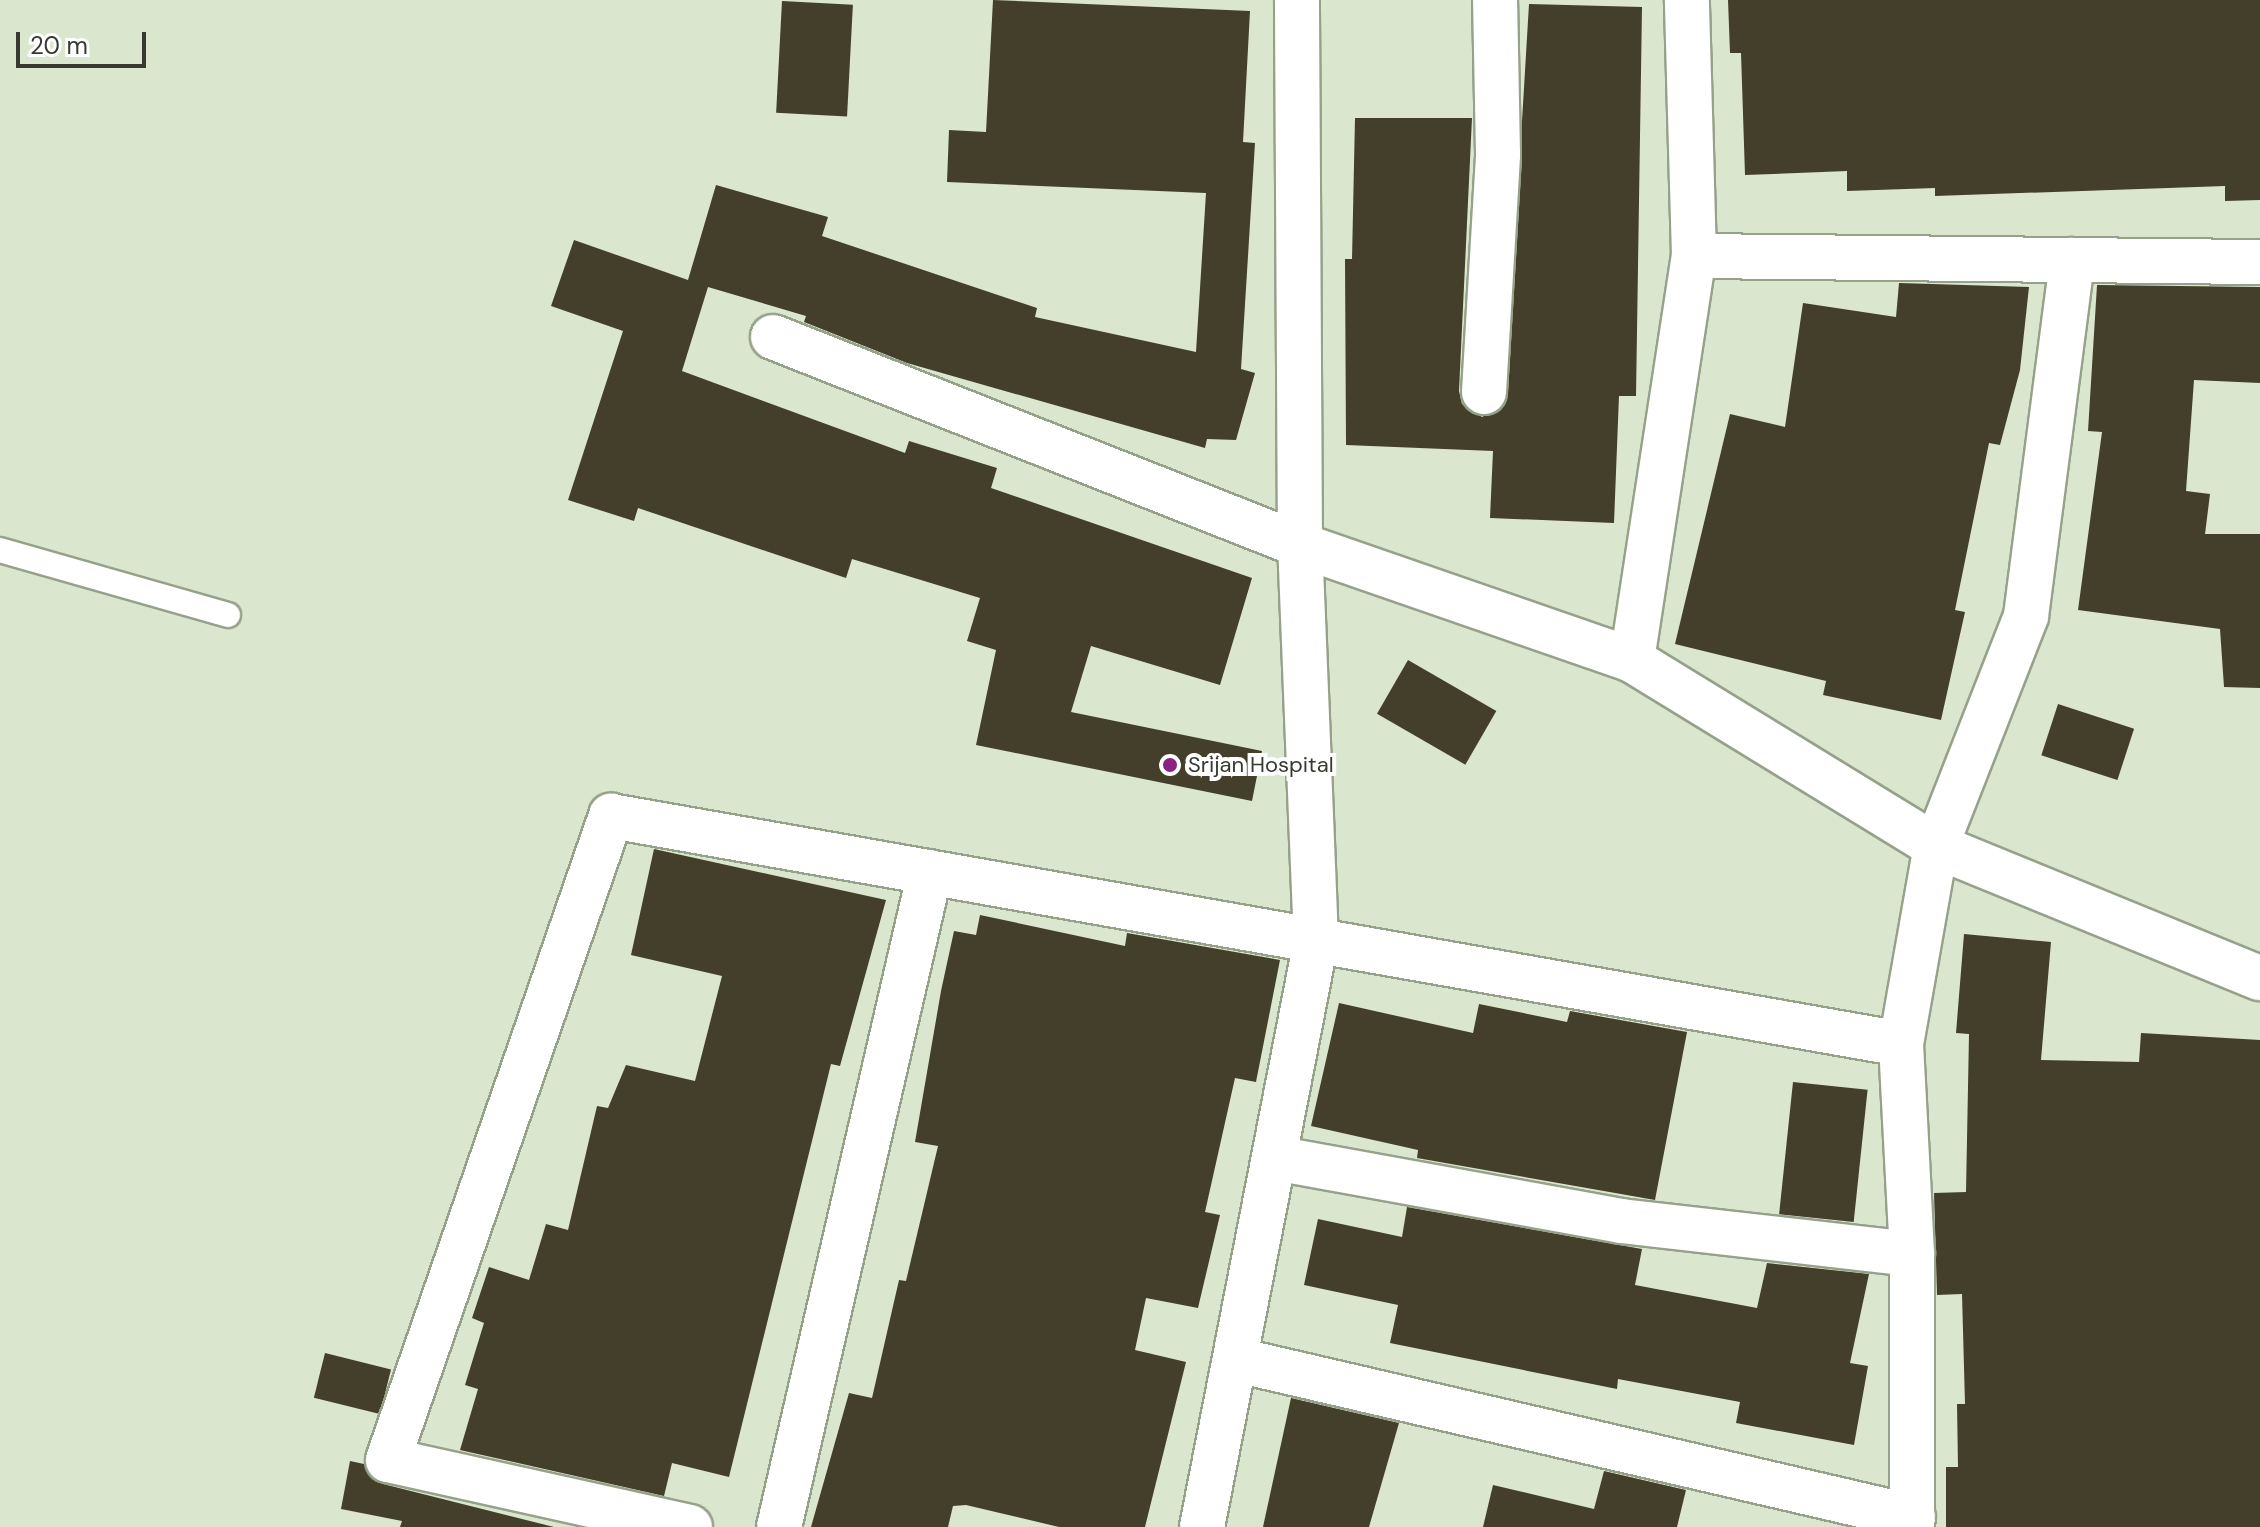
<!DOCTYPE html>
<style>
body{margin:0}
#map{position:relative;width:2260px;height:1527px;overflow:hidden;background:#dbe6ce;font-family:"DM Sans",sans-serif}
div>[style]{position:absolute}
.building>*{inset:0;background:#443f2a;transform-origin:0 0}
.roads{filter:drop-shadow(2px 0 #96a18a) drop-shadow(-2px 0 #96a18a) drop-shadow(0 2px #96a18a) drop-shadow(0 -2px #96a18a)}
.service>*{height:24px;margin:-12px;padding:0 12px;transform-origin:12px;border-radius:12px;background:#fff}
.minor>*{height:44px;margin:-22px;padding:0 22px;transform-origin:22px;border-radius:22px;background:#fff}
.dots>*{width:22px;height:22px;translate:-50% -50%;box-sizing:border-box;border:4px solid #fff;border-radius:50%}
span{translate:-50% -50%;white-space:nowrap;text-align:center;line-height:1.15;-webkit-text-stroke:8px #fff;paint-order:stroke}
.poi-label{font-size:22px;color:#363a31}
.left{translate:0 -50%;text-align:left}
.scale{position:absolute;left:16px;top:32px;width:130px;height:36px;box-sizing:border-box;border:4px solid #363a31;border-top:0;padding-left:10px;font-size:24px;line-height:28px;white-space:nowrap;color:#363a31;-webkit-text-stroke:6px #fff;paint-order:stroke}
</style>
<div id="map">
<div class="building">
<div style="clip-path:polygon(993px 0,1250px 11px,1243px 142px,1255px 143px,1241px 369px,1255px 373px,1236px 440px,1207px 439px,1205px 448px,907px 363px,804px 322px,806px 316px,708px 287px,682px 371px,905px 453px,909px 441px,997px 468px,991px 488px,1252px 578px,1220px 685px,1091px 646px,1071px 712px,1262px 751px,1252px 801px,976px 745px,996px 650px,967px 641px,980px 598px,852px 559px,846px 578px,638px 508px,634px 521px,568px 500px,623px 331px,551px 306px,574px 240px,688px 280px,716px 185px,828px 217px,822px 236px,1037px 308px,1035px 317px,1196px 352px,1206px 193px,947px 182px,949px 130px,986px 132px)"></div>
<div style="clip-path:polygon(1728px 0,2260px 0,2260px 200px,2225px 201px,2225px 186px,1935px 196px,1935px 188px,1847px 191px,1847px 171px,1745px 175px,1741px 53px,1730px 53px)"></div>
<div style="left:782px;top:1px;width:71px;height:112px;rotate:3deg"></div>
<div style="clip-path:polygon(1529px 4px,1642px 7px,1636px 396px,1619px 396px,1614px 523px,1490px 518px,1493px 451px,1346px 445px,1345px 259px,1352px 259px,1355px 118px,1472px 118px,1459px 391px,1462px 404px,1482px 417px,1505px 405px)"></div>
<div style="clip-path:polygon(1899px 283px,2029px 287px,2020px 370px,2000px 445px,1989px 443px,1955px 610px,1965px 612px,1941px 720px,1823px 695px,1826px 681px,1675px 644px,1730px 414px,1785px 427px,1803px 303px,1896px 317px)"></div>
<div style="clip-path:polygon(2097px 285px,2260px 287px,2260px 383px,2194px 380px,2186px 491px,2210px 494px,2205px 534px,2260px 534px,2260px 688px,2224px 687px,2220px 629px,2078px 610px,2102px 432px,2088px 431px)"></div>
<div style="left:1408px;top:660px;width:102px;height:62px;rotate:30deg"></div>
<div style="left:2058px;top:704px;width:80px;height:54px;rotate:18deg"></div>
<div style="clip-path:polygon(654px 849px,886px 900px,840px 1066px,831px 1064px,729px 1477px,672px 1463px,664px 1496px,460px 1450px,478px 1389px,465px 1385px,484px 1323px,472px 1318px,489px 1267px,529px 1280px,546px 1224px,568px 1230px,597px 1106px,608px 1108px,626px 1065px,695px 1081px,722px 976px,631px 955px)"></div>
<div style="clip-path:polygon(980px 915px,1125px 946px,1127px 933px,1280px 960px,1256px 1082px,1235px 1078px,1205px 1212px,1220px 1215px,1198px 1308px,1146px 1298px,1135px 1350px,1186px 1362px,1145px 1527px,1059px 1527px,966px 1505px,953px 1506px,948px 1527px,811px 1527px,849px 1393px,872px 1398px,899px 1280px,906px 1281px,938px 1146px,915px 1142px,941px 991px,954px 931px,976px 935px)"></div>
<div style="clip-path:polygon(1964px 934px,2051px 942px,2041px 1060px,2139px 1062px,2141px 1033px,2260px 1040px,2260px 1527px,1946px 1527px,1946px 1467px,1958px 1467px,1957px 1404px,1965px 1404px,1962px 1294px,1937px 1295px,1934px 1193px,1966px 1192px,1969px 1034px,1956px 1033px)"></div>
<div style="clip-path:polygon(1339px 1003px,1473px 1033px,1479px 1004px,1567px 1022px,1570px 1011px,1687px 1032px,1655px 1200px,1417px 1158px,1418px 1150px,1311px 1126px)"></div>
<div style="left:1793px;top:1082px;width:75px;height:133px;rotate:6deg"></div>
<div style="clip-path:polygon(1407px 1207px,1642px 1249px,1635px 1285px,1757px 1308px,1767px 1263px,1869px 1274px,1850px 1363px,1868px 1366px,1854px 1445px,1736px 1423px,1740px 1402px,1618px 1379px,1617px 1389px,1390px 1343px,1398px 1305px,1304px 1285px,1318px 1219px,1402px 1237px)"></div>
<div style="left:325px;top:1353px;width:68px;height:46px;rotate:14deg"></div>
<div style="clip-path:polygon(1291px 1398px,1399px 1423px,1369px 1527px,1263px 1527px)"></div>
<div style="clip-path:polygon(350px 1461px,364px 1464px,383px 1484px,554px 1527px,400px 1527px,402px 1521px,341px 1509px)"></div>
<div style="clip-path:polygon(1604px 1471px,1686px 1490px,1677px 1527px,1483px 1527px,1493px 1485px,1594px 1509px)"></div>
</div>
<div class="roads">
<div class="service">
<div style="left:0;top:550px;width:237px;rotate:15.9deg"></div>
</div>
<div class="minor">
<div style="left:1694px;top:256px;width:566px;rotate:0.61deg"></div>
<div style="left:773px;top:337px;width:567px;rotate:21.54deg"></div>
<div style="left:1300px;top:545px;width:351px;rotate:19.1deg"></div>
<div style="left:1632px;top:660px;width:356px;rotate:31.5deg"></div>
<div style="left:1936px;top:846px;width:350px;rotate:22.2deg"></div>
<div style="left:1484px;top:392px;width:238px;rotate:-86.6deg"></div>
<div style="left:1498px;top:154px;width:154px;rotate:-91.1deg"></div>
<div style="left:1632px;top:660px;width:409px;rotate:-81.3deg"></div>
<div style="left:1694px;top:256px;width:256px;rotate:-91.6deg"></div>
<div style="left:1275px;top:1158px;width:352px;rotate:10.3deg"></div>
<div style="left:1621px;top:1221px;width:293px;rotate:6.5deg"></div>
<div style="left:1237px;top:1360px;width:694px;rotate:13.08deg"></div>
<div style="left:690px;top:1527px;width:309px;rotate:-167.5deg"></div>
<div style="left:388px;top:1460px;width:682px;rotate:-70.9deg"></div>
<div style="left:611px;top:816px;width:1310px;rotate:10.02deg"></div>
<div style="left:779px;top:1527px;width:672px;rotate:-77.02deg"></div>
<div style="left:1202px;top:1527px;width:597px;rotate:-78.99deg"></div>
<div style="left:1316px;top:941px;width:396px;rotate:-92.3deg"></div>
<div style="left:1300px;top:545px;width:545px;rotate:-90.32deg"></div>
<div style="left:1912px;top:1527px;width:273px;rotate:-90deg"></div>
<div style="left:1912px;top:1254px;width:210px;rotate:-93deg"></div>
<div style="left:1901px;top:1044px;width:201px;rotate:-80deg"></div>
<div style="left:1936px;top:846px;width:247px;rotate:-68.6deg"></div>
<div style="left:2026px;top:616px;width:359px;rotate:-82.6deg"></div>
</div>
</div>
<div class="dots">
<div style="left:1170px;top:765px;background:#8c2185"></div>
</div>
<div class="poi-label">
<span class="left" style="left:1188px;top:765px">Srijan Hospital</span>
</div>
<div class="scale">20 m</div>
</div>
